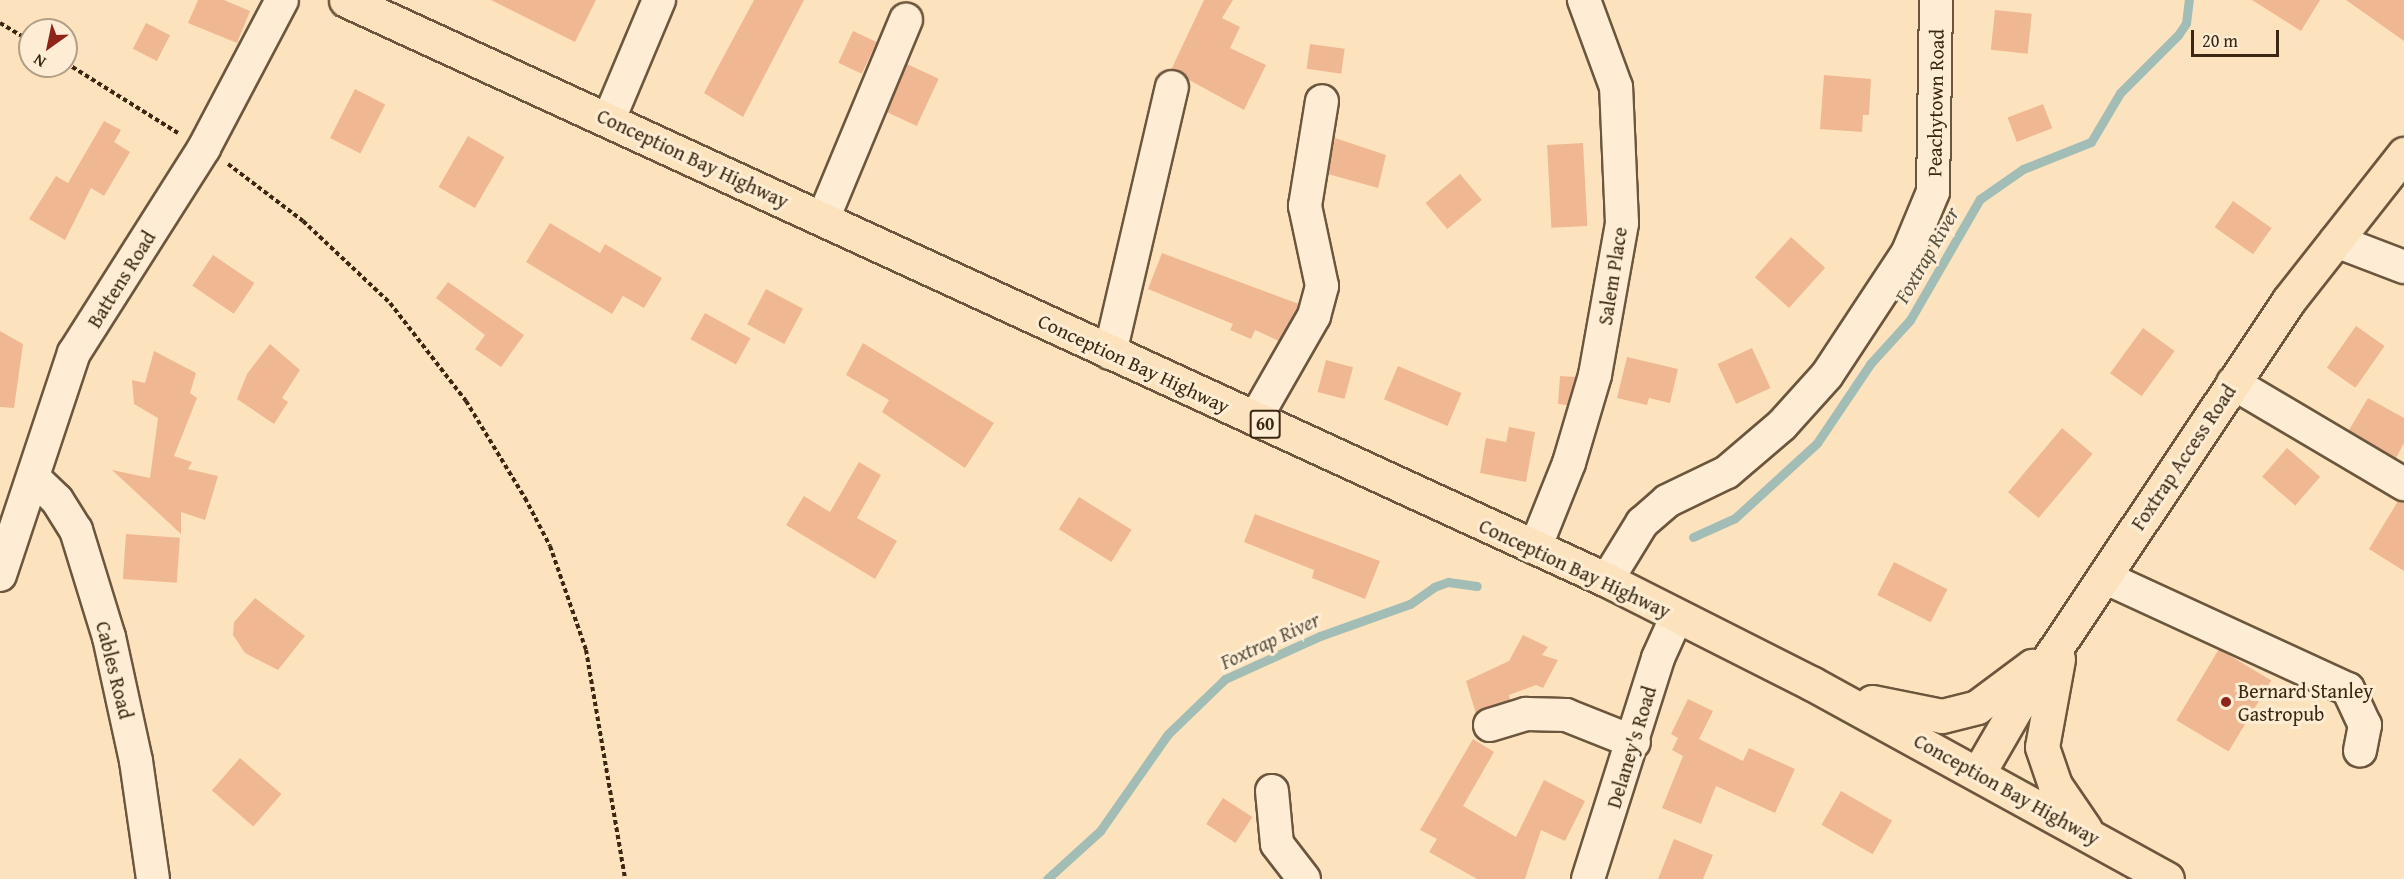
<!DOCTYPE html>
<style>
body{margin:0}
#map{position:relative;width:2404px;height:879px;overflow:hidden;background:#fde3bd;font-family:"Gentium Book Plus",serif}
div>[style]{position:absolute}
.stream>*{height:9px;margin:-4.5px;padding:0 4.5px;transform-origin:4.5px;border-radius:4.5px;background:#a1bdb6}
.building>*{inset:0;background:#efb892;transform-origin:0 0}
.path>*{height:4px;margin-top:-2px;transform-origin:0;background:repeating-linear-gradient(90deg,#3b2712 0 4.5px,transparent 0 7.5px)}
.roads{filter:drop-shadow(2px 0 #6c563d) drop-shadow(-2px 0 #6c563d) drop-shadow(0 2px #6c563d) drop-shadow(0 -2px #6c563d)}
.minor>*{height:32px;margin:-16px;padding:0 16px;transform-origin:16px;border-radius:16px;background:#feedd4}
.major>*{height:33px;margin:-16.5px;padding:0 16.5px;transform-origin:16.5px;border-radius:16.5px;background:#fde3bd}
.dots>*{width:16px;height:16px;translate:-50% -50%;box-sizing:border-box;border:3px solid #feedd4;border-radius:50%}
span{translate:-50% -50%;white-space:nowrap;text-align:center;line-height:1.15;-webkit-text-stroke:6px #feedd4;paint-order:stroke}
.shield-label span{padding:2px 4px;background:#feedd4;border:2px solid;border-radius:4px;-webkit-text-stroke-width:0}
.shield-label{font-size:18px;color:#3b2712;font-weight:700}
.street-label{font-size:20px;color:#3b2712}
.poi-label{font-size:20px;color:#3b2712}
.left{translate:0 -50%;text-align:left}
.water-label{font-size:21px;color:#5a5443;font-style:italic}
.north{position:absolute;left:18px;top:18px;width:60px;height:60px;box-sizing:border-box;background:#feedd4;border:2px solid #b09e86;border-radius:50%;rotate:213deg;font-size:16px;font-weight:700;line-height:24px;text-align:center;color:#3b2712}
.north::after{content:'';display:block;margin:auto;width:21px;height:27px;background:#8f2418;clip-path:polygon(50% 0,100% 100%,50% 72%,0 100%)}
.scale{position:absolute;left:2191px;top:30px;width:88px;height:27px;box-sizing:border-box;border:3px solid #3b2712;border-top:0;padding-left:8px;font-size:18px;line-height:21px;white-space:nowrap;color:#3b2712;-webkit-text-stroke:4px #feedd4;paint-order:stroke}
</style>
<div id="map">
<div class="stream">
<div style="left:1693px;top:537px;width:46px;rotate:-24.3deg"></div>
<div style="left:1735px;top:518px;width:111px;rotate:-42.4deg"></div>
<div style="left:1817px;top:443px;width:95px;rotate:-56.1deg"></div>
<div style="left:1870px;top:364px;width:59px;rotate:-47.7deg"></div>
<div style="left:1910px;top:320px;width:140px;rotate:-60deg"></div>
<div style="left:1980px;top:199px;width:52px;rotate:-34.9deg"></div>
<div style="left:2023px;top:169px;width:73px;rotate:-21.7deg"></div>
<div style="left:2091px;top:142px;width:57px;rotate:-59.4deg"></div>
<div style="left:2120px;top:93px;width:82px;rotate:-45deg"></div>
<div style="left:2178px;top:35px;width:14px;rotate:-56deg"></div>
<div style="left:2186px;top:23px;width:23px;rotate:-83deg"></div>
<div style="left:1047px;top:879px;width:72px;rotate:-42.2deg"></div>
<div style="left:1100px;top:831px;width:118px;rotate:-55deg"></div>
<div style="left:1168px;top:734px;width:79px;rotate:-44deg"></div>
<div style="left:1225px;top:679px;width:104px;rotate:-24.4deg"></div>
<div style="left:1320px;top:636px;width:96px;rotate:-19.6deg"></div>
<div style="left:1410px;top:604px;width:29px;rotate:-35deg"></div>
<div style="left:1434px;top:587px;width:15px;rotate:-20deg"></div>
<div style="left:1448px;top:582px;width:29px;rotate:8deg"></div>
</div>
<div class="building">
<div style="clip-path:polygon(198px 0,224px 0,250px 11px,237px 43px,188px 23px)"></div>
<div style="clip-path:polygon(491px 0,596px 0,575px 42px)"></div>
<div style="clip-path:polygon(754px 0,804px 0,743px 117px,704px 93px)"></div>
<div style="clip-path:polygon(1204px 0,1233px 0,1222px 18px,1240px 27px,1230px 48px,1266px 65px,1244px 110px,1171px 70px)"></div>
<div style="clip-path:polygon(2252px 0,2320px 0,2301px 31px)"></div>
<div style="clip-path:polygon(2346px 0,2404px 0,2404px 41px)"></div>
<div style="left:1995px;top:10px;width:37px;height:40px;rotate:6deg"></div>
<div style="left:146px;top:23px;width:27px;height:29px;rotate:27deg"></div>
<div style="left:853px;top:31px;width:26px;height:35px;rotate:25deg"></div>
<div style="left:1310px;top:44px;width:35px;height:25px;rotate:8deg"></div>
<div style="left:907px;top:64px;width:35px;height:52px;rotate:25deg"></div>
<div style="clip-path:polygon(1824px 75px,1871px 79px,1869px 115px,1863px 115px,1862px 132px,1820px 129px)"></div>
<div style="left:355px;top:89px;width:34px;height:55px;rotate:27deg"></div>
<div style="left:2043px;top:104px;width:26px;height:38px;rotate:69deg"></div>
<div style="clip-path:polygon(104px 121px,121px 130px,114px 142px,130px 152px,104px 196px,91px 188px,65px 240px,29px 219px,56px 176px,68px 183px)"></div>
<div style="left:468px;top:136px;width:42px;height:59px;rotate:30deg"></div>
<div style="clip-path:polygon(1335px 138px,1386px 155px,1378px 188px,1328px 174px)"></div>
<div style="left:1583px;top:143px;width:83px;height:36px;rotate:87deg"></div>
<div style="left:1460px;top:174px;width:34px;height:45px;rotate:50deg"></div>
<div style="left:2233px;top:201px;width:47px;height:32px;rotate:35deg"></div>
<div style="clip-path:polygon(550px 223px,600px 253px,605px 244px,662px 278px,644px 308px,623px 296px,612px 314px,526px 262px)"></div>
<div style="left:1791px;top:237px;width:46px;height:54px;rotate:42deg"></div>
<div style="clip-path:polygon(1162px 253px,1299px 304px,1279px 341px,1255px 330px,1251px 339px,1230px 330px,1233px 324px,1148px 289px)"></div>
<div style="left:213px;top:255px;width:50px;height:37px;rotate:34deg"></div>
<div style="clip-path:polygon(448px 282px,524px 335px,501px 367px,475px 349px,485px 335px,436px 298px)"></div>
<div style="left:766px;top:289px;width:42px;height:40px;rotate:28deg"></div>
<div style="left:705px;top:313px;width:52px;height:30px;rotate:29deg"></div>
<div style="left:2356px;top:326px;width:35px;height:51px;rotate:35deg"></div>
<div style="left:2143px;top:328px;width:39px;height:56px;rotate:36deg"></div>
<div style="clip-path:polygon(0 331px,23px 344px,14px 408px,0 407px)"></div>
<div style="clip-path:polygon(863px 343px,994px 423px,965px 468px,882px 412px,889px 400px,846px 375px)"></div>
<div style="clip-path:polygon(270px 344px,300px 370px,282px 398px,288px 402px,274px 424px,237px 399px,247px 374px)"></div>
<div style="left:1752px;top:348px;width:44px;height:38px;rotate:65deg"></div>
<div style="clip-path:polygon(154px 351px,196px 373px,190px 393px,197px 398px,174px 456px,192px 462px,188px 469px,218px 476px,205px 520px,181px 512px,181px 534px,112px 470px,150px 478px,158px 418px,134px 404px,132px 380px,145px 383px)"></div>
<div style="clip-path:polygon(1627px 357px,1678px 369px,1670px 403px,1649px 398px,1647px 405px,1617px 398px)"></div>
<div style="left:1326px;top:360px;width:28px;height:33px;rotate:15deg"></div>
<div style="left:1398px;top:366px;width:69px;height:36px;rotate:23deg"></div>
<div style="clip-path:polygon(1560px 376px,1576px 377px,1567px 405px,1558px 404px)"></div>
<div style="clip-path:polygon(2368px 398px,2404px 418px,2404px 443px,2396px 458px,2349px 430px)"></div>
<div style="clip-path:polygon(1509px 427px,1535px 432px,1526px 482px,1480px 473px,1486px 438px,1506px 442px)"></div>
<div style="left:2062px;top:428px;width:40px;height:84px;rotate:40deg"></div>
<div style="left:2287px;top:448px;width:44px;height:38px;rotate:41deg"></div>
<div style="clip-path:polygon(859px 462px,881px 475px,857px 518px,897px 541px,875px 579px,786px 525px,804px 496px,830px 512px)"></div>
<div style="left:1079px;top:497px;width:62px;height:38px;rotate:32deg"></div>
<div style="clip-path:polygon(2398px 501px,2404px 502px,2404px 571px,2369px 549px)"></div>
<div style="clip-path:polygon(1255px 514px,1380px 561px,1365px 599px,1312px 578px,1314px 570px,1244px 542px)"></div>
<div style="left:126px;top:534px;width:54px;height:45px;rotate:4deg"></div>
<div style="left:1894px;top:562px;width:60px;height:37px;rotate:27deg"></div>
<div style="clip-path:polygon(255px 598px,305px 636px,278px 670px,245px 653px,233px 635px,234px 622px)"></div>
<div style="clip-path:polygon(1523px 635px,1548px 647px,1542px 655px,1558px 660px,1543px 688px,1536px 685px,1509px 695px,1510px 700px,1476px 714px,1466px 681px,1509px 661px)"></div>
<div style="left:2219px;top:649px;width:61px;height:83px;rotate:31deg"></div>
<div style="clip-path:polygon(1688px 699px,1713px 711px,1699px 739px,1743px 761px,1749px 748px,1795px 769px,1775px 813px,1716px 786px,1701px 824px,1662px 808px,1683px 756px,1672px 750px,1678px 738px,1671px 734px)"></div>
<div style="clip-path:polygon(1473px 739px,1494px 752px,1463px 806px,1516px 837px,1544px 780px,1585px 801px,1565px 841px,1541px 830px,1525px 879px,1477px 879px,1429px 852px,1437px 839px,1420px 830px)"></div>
<div style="left:240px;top:758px;width:55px;height:43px;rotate:41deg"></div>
<div style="left:1841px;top:791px;width:59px;height:39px;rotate:30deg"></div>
<div style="left:1223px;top:798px;width:35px;height:31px;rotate:33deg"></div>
<div style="clip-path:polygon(1674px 839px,1713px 855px,1703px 879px,1658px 879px)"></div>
</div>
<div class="path">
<div style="left:0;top:23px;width:35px;rotate:31deg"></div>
<div style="left:66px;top:63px;width:132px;rotate:32deg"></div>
<div style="left:228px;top:164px;width:94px;rotate:37.2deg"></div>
<div style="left:303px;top:221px;width:120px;rotate:43.3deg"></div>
<div style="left:390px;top:303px;width:124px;rotate:52.2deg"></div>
<div style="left:466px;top:401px;width:114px;rotate:58.7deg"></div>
<div style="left:525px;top:498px;width:54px;rotate:62.5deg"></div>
<div style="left:550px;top:546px;width:110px;rotate:70.9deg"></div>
<div style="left:586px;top:650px;width:232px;rotate:80.3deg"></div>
</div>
<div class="roads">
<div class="minor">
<div style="left:609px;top:119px;width:129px;rotate:-67.2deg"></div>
<div style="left:823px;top:219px;width:216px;rotate:-67.4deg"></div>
<div style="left:2336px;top:241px;width:73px;rotate:20.9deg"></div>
<div style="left:1110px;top:353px;width:273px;rotate:-76.9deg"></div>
<div style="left:2233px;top:383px;width:199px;rotate:30.6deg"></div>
<div style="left:1255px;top:419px;width:119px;rotate:-60.2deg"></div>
<div style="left:1314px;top:316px;width:31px;rotate:-75deg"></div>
<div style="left:1322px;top:286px;width:82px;rotate:-102deg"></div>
<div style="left:1305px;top:206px;width:106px;rotate:-80.8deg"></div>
<div style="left:35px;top:479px;width:30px;rotate:44deg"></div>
<div style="left:57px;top:500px;width:36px;rotate:58deg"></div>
<div style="left:76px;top:530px;width:112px;rotate:72.9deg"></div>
<div style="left:109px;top:637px;width:127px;rotate:77.7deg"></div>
<div style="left:136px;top:761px;width:119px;rotate:81.8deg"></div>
<div style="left:1535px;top:548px;width:92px;rotate:-68.2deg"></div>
<div style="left:1569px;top:463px;width:92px;rotate:-73.5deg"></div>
<div style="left:1595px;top:375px;width:154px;rotate:-79.9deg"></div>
<div style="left:1622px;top:223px;width:136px;rotate:-92.5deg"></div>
<div style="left:1616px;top:87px;width:93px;rotate:-110.2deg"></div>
<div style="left:0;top:575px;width:234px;rotate:-71.6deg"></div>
<div style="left:74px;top:353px;width:243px;rotate:-57.6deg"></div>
<div style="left:204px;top:148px;width:167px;rotate:-62.2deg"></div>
<div style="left:2104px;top:577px;width:268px;rotate:24.7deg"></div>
<div style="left:2348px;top:689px;width:40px;rotate:65deg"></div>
<div style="left:2365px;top:725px;width:26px;rotate:101deg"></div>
<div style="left:1607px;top:580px;width:67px;rotate:-58.4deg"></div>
<div style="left:1642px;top:523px;width:33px;rotate:-41deg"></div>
<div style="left:1667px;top:501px;width:67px;rotate:-25.8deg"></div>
<div style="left:1727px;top:472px;width:72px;rotate:-40.5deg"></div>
<div style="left:1782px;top:425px;width:67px;rotate:-48deg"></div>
<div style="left:1827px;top:375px;width:147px;rotate:-56.6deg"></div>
<div style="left:1908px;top:252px;width:65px;rotate:-67.4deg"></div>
<div style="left:1933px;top:192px;width:192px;rotate:-89.1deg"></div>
<div style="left:1490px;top:725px;width:38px;rotate:-17deg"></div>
<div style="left:1526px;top:714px;width:40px;rotate:1.4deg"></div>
<div style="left:1566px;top:715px;width:73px;rotate:21.7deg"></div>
<div style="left:1272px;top:791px;width:53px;rotate:84.6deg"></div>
<div style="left:1277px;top:844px;width:44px;rotate:52.4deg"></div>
<div style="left:1588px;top:879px;width:232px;rotate:-72.4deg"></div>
<div style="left:1658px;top:658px;width:46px;rotate:-65.7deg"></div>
</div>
<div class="major">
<div style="left:346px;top:0;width:1388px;rotate:24.7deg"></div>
<div style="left:1607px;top:580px;width:229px;rotate:26.8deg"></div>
<div style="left:1811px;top:683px;width:406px;rotate:28.8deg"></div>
<div style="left:2058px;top:659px;width:89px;rotate:100.3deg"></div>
<div style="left:2042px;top:747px;width:40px;rotate:71.1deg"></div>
<div style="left:2055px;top:785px;width:53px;rotate:55.7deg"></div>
<div style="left:1872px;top:702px;width:71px;rotate:11.3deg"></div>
<div style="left:1942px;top:716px;width:36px;rotate:-14deg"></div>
<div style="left:1977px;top:707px;width:69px;rotate:-36.7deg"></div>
<div style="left:1979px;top:772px;width:74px;rotate:-60deg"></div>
<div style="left:2016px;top:708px;width:491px;rotate:-56.2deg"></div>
<div style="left:2289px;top:300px;width:186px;rotate:-51.8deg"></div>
</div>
</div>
<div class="dots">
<div style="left:2226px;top:702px;background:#8f2418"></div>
</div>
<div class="shield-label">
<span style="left:1265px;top:424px">60</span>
</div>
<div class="street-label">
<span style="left:1935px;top:103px;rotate:-89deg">Peachytown Road</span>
<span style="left:693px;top:158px;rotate:25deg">Conception Bay Highway</span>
<span style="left:1612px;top:276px;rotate:-81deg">Salem Place</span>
<span style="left:121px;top:279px;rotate:-58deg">Battens Road</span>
<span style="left:1134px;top:363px;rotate:25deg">Conception Bay Highway</span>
<span style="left:2183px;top:457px;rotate:-56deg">Foxtrap Access Road</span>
<span style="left:1575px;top:568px;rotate:25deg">Conception Bay Highway</span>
<span style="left:115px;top:670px;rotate:76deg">Cables Road</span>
<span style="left:1631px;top:747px;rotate:-73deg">Delaney's Road</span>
<span style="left:2007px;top:789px;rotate:29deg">Conception Bay Highway</span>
</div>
<div class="poi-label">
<span class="left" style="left:2238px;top:702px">Bernard Stanley<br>Gastropub</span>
</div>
<div class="water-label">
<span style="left:1927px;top:255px;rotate:-60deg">Foxtrap River</span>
<span style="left:1270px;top:641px;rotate:-25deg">Foxtrap River</span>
</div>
<div class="north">N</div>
<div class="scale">20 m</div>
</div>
